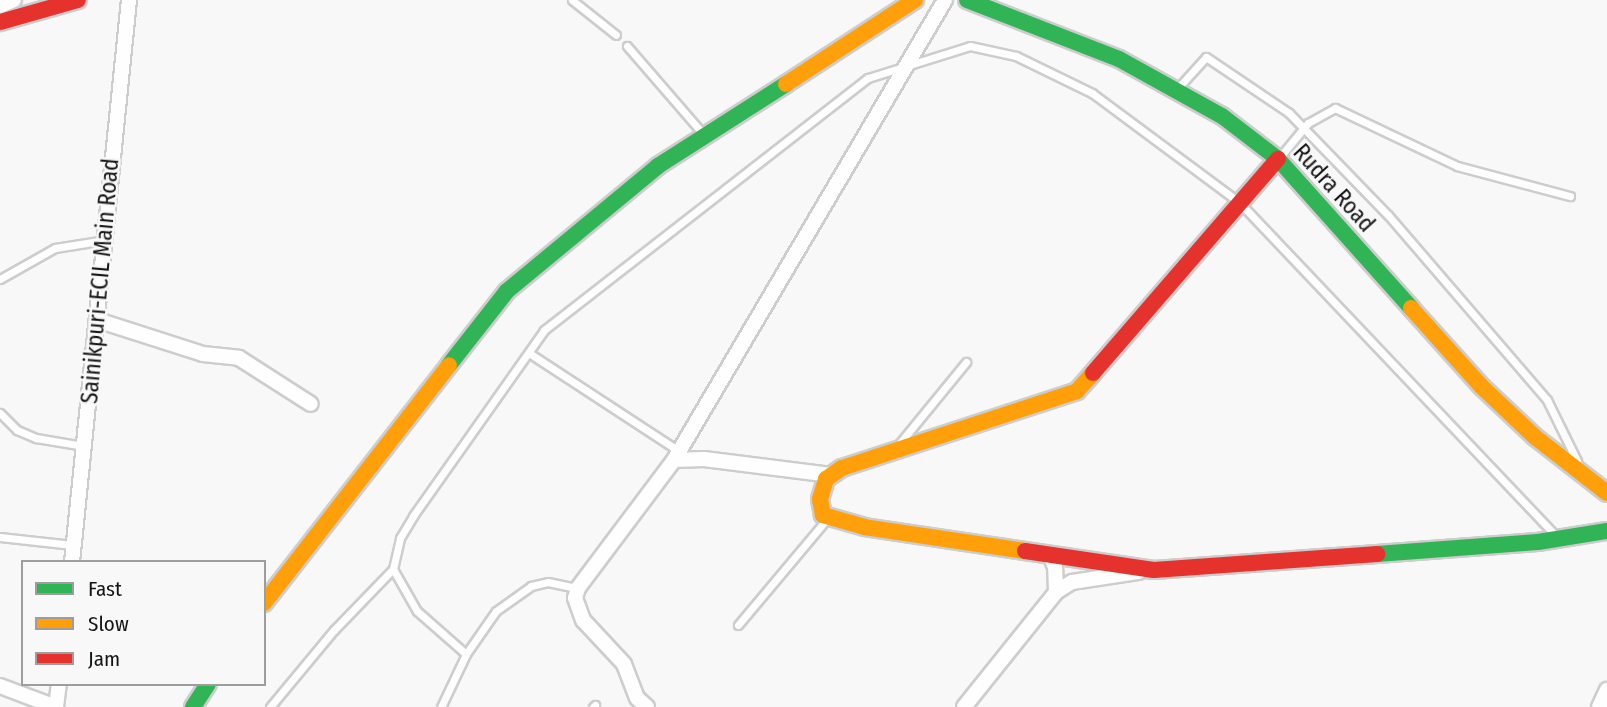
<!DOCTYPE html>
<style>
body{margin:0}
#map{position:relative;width:1607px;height:707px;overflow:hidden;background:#f8f8f9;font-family:"Fira Sans Condensed",sans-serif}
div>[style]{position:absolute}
.roads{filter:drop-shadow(2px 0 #cdcdce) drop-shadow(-2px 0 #cdcdce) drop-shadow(0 2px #cdcdce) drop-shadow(0 -2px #cdcdce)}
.lane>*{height:7px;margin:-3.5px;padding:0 3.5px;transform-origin:3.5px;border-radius:3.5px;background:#fefefe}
.street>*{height:14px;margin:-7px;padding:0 7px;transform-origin:7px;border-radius:7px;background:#fefefe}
.fast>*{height:16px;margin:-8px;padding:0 8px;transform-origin:8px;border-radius:8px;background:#30b455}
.slow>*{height:16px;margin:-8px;padding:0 8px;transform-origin:8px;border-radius:8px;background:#ff9f0a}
.jam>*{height:16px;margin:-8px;padding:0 8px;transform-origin:8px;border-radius:8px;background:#e5322d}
span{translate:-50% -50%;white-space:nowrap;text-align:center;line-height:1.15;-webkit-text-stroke:5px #f8f8f9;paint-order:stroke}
.street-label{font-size:23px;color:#151516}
.legend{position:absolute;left:21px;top:560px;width:245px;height:126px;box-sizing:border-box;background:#f8f8f9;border:2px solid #9d9d9e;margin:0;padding:9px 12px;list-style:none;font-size:21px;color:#151516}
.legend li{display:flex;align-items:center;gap:14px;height:35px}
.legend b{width:35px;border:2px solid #9d9d9e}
</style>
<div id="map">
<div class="roads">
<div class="lane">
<div style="left:572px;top:0;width:56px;rotate:38.5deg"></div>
<div style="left:627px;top:46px;width:118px;rotate:49.1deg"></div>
<div style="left:1177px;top:89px;width:43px;rotate:-47.8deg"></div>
<div style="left:1206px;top:57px;width:100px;rotate:34deg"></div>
<div style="left:1289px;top:113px;width:142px;rotate:45.9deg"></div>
<div style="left:1388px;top:215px;width:244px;rotate:49.3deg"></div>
<div style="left:1547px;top:400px;width:68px;rotate:63.8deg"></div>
<div style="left:1279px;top:158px;width:45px;rotate:-50.4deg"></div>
<div style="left:1308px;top:123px;width:31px;rotate:-29deg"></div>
<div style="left:1335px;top:108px;width:135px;rotate:25.4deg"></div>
<div style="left:1457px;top:166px;width:117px;rotate:14.9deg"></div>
<div style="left:0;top:279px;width:63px;rotate:-29.4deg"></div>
<div style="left:55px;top:248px;width:51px;rotate:-9.1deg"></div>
<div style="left:529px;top:353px;width:179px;rotate:33.2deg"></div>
<div style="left:0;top:413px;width:24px;rotate:45deg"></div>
<div style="left:17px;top:430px;width:21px;rotate:23deg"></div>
<div style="left:36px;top:438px;width:49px;rotate:9.5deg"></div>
<div style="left:899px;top:444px;width:106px;rotate:-50.7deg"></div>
<div style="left:0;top:537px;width:73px;rotate:6.3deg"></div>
<div style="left:393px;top:569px;width:48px;rotate:60.3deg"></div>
<div style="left:417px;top:611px;width:65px;rotate:41.3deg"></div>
<div style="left:738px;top:625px;width:138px;rotate:-50deg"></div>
<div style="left:270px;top:707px;width:100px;rotate:-50.3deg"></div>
<div style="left:334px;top:630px;width:85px;rotate:-46deg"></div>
<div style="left:393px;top:569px;width:32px;rotate:-77deg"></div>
<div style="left:400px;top:538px;width:26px;rotate:-59deg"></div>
<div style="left:413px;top:516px;width:228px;rotate:-54.8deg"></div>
<div style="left:544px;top:330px;width:410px;rotate:-37.9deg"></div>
<div style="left:868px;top:78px;width:107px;rotate:-17.4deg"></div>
<div style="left:970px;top:46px;width:47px;rotate:12.3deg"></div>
<div style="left:1016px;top:56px;width:85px;rotate:26deg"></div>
<div style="left:1092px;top:93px;width:183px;rotate:36.6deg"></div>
<div style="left:1239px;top:202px;width:459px;rotate:46.5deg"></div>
<div style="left:441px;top:707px;width:59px;rotate:-64.7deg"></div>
<div style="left:466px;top:654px;width:52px;rotate:-55.1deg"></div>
<div style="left:496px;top:611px;width:43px;rotate:-35.5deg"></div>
<div style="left:531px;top:586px;width:17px;rotate:-13deg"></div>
<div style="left:548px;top:582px;width:30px;rotate:12deg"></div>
<div style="left:593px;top:707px;width:3px;rotate:-45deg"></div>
</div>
<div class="street">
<div style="left:0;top:6px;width:15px;rotate:-23deg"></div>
<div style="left:97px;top:320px;width:111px;rotate:17.8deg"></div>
<div style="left:203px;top:354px;width:36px;rotate:6deg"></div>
<div style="left:239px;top:358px;width:85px;rotate:32.6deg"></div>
<div style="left:674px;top:460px;width:30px;rotate:-2deg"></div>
<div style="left:704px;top:459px;width:128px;rotate:7.2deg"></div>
<div style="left:72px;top:562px;width:565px;rotate:-84.21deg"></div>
<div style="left:1056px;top:592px;width:19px;rotate:-32deg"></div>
<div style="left:1072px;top:582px;width:68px;rotate:-8.5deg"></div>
<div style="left:0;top:686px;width:60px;rotate:20.6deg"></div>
<div style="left:56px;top:707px;width:23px;rotate:-83deg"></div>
<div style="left:647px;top:707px;width:13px;rotate:-138deg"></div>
<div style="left:637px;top:698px;width:36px;rotate:-111deg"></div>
<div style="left:624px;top:664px;width:60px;rotate:-133deg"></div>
<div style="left:583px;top:620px;width:23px;rotate:-110deg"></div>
<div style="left:575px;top:598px;width:10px;rotate:-73deg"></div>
<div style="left:578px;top:588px;width:160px;rotate:-53.1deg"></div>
<div style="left:674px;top:460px;width:534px;rotate:-59.5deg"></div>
<div style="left:964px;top:707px;width:147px;rotate:-51.3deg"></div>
<div style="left:1056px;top:592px;width:25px;rotate:-92deg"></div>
<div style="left:1055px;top:567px;width:13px;rotate:-113deg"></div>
<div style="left:1599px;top:707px;width:19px;rotate:-65deg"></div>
</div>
<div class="fast">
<div style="left:967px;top:0;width:163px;rotate:21.2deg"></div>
<div style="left:1119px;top:59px;width:118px;rotate:29deg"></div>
<div style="left:1222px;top:116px;width:71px;rotate:37.5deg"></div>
<div style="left:1278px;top:159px;width:200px;rotate:48.2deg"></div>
<div style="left:449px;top:365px;width:94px;rotate:-51.9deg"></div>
<div style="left:507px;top:291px;width:196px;rotate:-39.6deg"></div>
<div style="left:658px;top:166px;width:152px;rotate:-32.6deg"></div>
<div style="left:1377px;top:554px;width:161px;rotate:-4.3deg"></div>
<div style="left:1538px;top:542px;width:70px;rotate:-9.1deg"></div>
<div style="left:193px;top:707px;width:27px;rotate:-57deg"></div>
</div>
<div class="slow">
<div style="left:786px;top:84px;width:154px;rotate:-33.1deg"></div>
<div style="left:1411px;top:308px;width:106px;rotate:48.1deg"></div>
<div style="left:1482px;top:387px;width:73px;rotate:43.3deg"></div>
<div style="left:1535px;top:437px;width:91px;rotate:37.9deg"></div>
<div style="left:1025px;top:551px;width:162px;rotate:-171.5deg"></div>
<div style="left:865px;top:527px;width:44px;rotate:-164.1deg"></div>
<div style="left:823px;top:515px;width:16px;rotate:-101deg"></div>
<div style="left:820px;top:499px;width:21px;rotate:-73deg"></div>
<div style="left:826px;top:479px;width:19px;rotate:-35deg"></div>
<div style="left:842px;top:468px;width:247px;rotate:-18.1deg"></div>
<div style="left:1077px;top:391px;width:24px;rotate:-48deg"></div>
<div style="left:264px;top:603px;width:301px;rotate:-52.1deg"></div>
</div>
<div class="jam">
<div style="left:0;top:22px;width:81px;rotate:-15.8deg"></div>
<div style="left:1093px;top:373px;width:283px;rotate:-49.2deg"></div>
<div style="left:1025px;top:551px;width:130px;rotate:8.4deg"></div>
<div style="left:1154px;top:570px;width:224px;rotate:-4.1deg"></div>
</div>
</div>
<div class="street-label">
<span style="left:1334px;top:188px;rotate:48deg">Rudra Road</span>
<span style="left:100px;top:281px;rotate:-85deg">Sainikpuri-ECIL Main Road</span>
</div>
<ul class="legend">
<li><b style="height:9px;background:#30b455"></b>Fast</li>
<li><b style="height:9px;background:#ff9f0a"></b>Slow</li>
<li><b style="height:9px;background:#e5322d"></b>Jam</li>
</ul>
</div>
